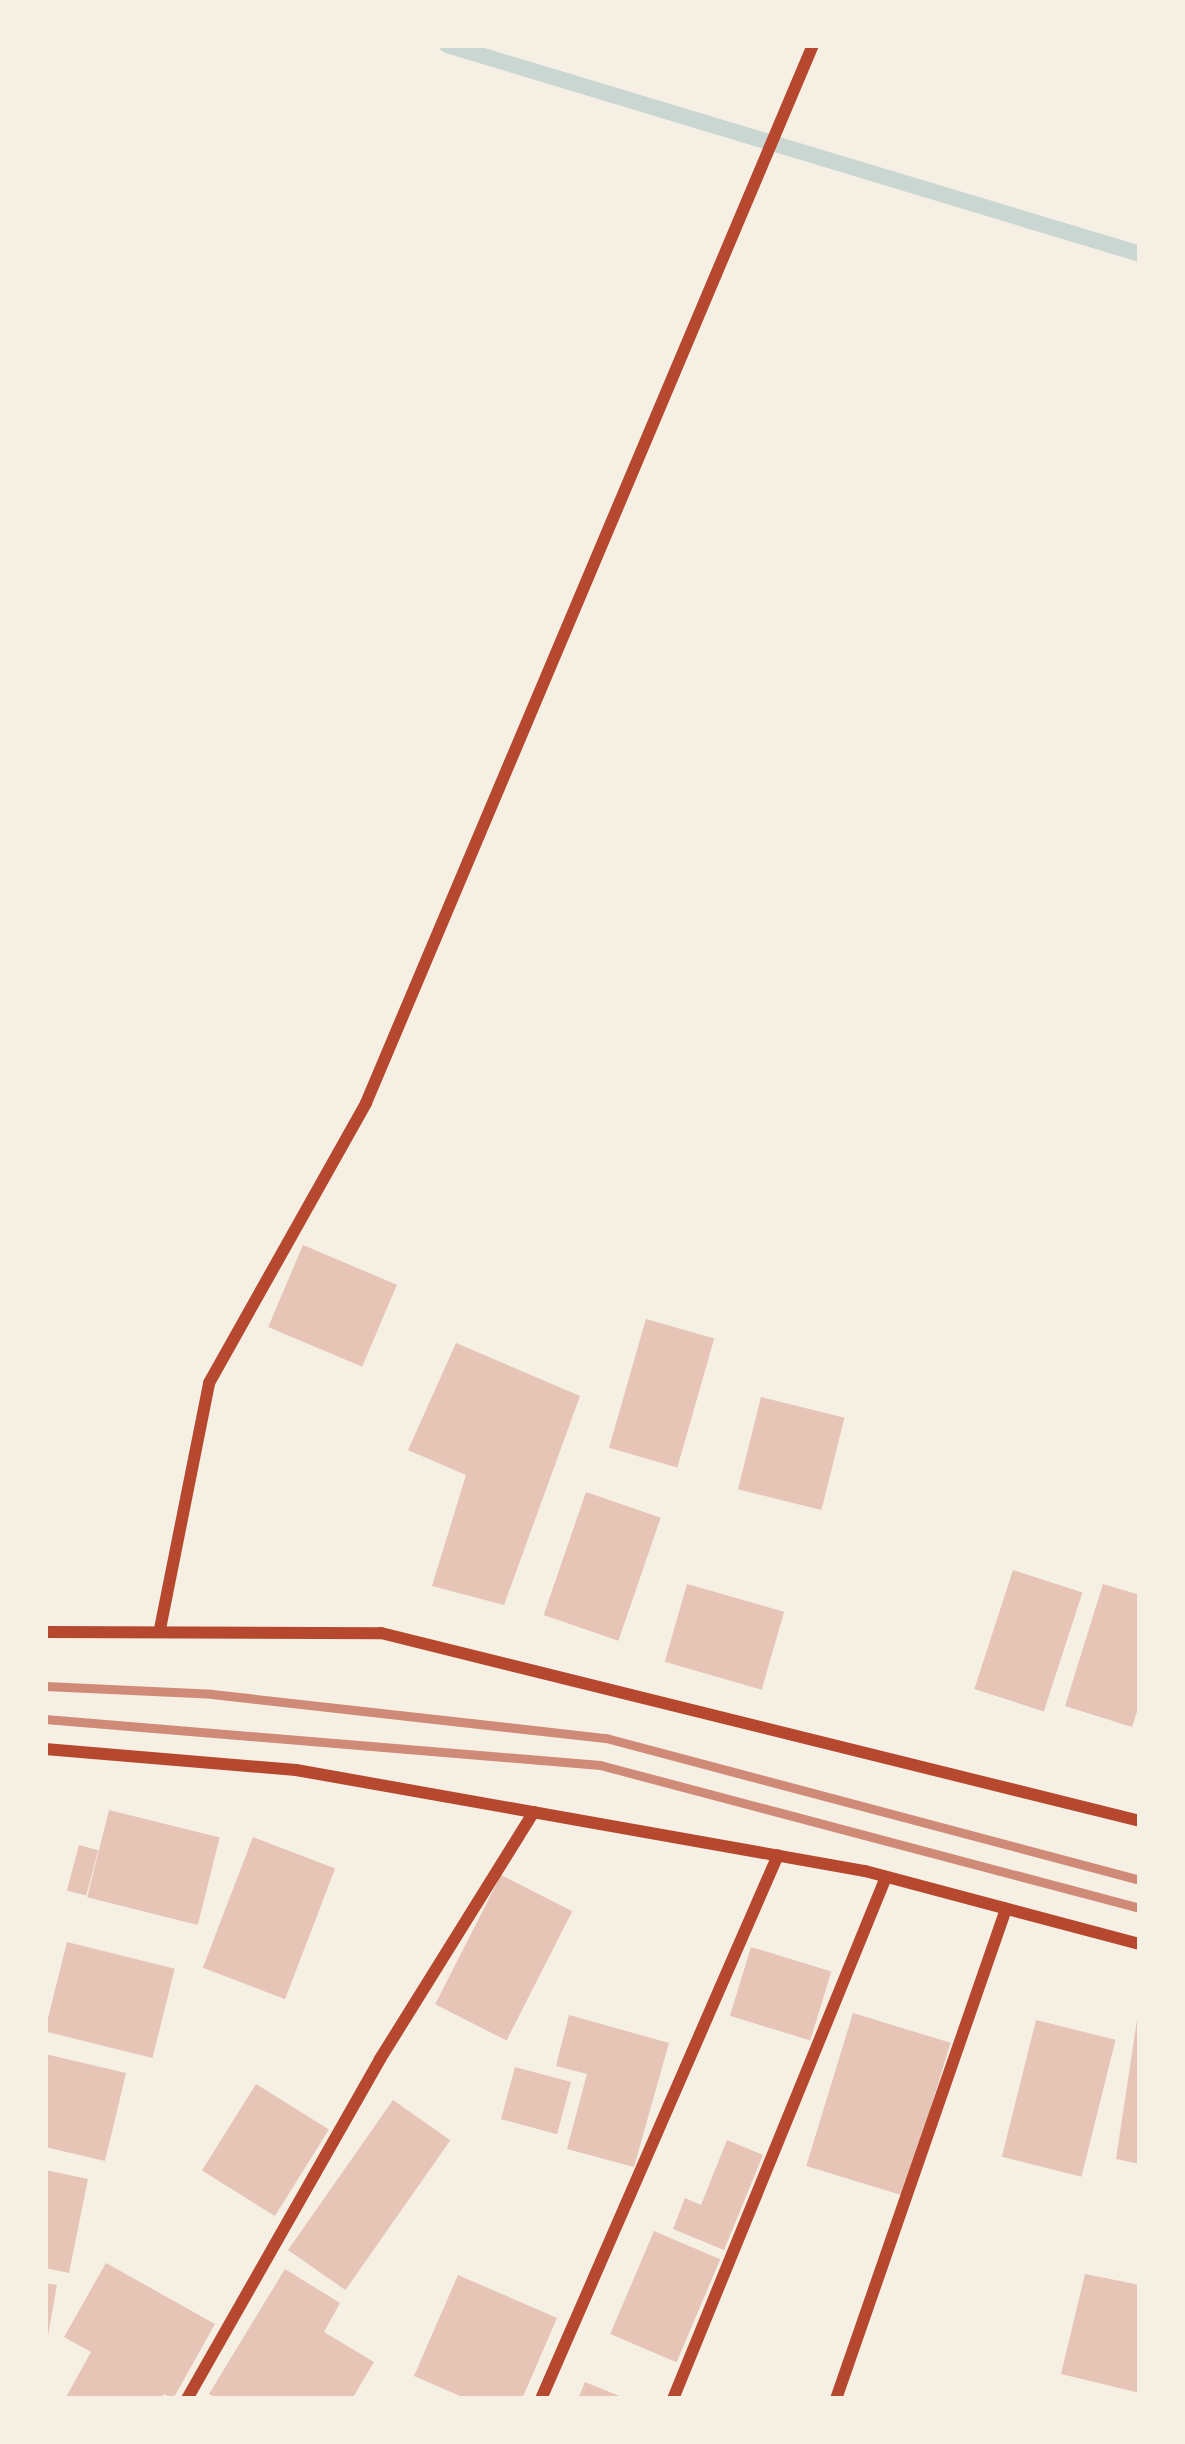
<!DOCTYPE html>
<style>
body{margin:0}
#map{position:relative;width:1185px;height:2444px;overflow:hidden;background:#f6efe4;font-family:Quicksand,sans-serif}
div>[style]{position:absolute}
.stream>*{height:16px;margin:-8px;padding:0 8px;transform-origin:8px;border-radius:8px;background:#c9d6d2}
.building>*{inset:0;background:#e6c5b7;transform-origin:0 0}
.minor>*{height:12px;margin:-6px;padding:0 6px;transform-origin:6px;border-radius:6px;background:#b5482f}
.rail>*{height:9px;margin:-4.5px;padding:0 4.5px;transform-origin:4.5px;border-radius:4.5px;background:#cf8b77}
span{translate:-50% -50%;white-space:nowrap;text-align:center;line-height:1.15;-webkit-text-stroke:10px #f6efe4;paint-order:stroke}
.frame{position:absolute;inset:0;border:48px solid #f6efe4;pointer-events:none}
</style>
<div id="map">
<div class="stream">
<div style="left:447px;top:45px;width:724px;rotate:16.78deg"></div>
</div>
<div class="building">
<div style="left:303px;top:1245px;width:102px;height:89px;rotate:23deg"></div>
<div style="left:646px;top:1319px;width:71px;height:134px;rotate:16deg"></div>
<div style="clip-path:polygon(456px 1343px,580px 1396px,504px 1605px,432px 1586px,466px 1475px,408px 1450px)"></div>
<div style="left:761px;top:1397px;width:86px;height:95px;rotate:14deg"></div>
<div style="left:586px;top:1492px;width:79px;height:130px;rotate:19deg"></div>
<div style="left:1013px;top:1570px;width:73px;height:125px;rotate:18deg"></div>
<div style="left:687px;top:1584px;width:101px;height:81px;rotate:16deg"></div>
<div style="clip-path:polygon(1103px 1584px,1140px 1595px,1140px 1702px,1132px 1727px,1065px 1706px)"></div>
<div style="left:109px;top:1810px;width:114px;height:90px;rotate:14deg"></div>
<div style="left:253px;top:1837px;width:88px;height:140px;rotate:21deg"></div>
<div style="left:79px;top:1845px;width:20px;height:47px;rotate:15deg"></div>
<div style="left:501px;top:1875px;width:80px;height:145px;rotate:27deg"></div>
<div style="left:67px;top:1942px;width:111px;height:92px;rotate:14deg"></div>
<div style="left:751px;top:1947px;width:84px;height:72px;rotate:17deg"></div>
<div style="left:853px;top:2013px;width:102px;height:160px;rotate:17deg"></div>
<div style="clip-path:polygon(569px 2015px,669px 2043px,634px 2167px,567px 2149px,587px 2074px,556px 2066px)"></div>
<div style="left:1036px;top:2020px;width:82px;height:141px;rotate:14deg"></div>
<div style="clip-path:polygon(1137px 2020px,1140px 2020px,1140px 2164px,1116px 2159px)"></div>
<div style="clip-path:polygon(45px 2054px,126px 2073px,105px 2161px,45px 2147px)"></div>
<div style="left:515px;top:2067px;width:58px;height:54px;rotate:15deg"></div>
<div style="left:256px;top:2084px;width:86px;height:102px;rotate:32deg"></div>
<div style="left:393px;top:2100px;width:70px;height:183px;rotate:35deg"></div>
<div style="clip-path:polygon(727px 2140px,763px 2155px,724px 2250px,673px 2229px,685px 2198px,701px 2205px)"></div>
<div style="clip-path:polygon(45px 2170px,88px 2179px,69px 2273px,45px 2268px)"></div>
<div style="left:654px;top:2231px;width:72px;height:112px;rotate:23deg"></div>
<div style="clip-path:polygon(106px 2263px,215px 2324px,173px 2399px,164px 2394px,161px 2399px,65px 2399px,91px 2352px,64px 2337px)"></div>
<div style="clip-path:polygon(285px 2269px,340px 2303px,324px 2332px,374px 2362px,352px 2399px,218px 2399px,209px 2394px)"></div>
<div style="clip-path:polygon(1085px 2274px,1140px 2285px,1140px 2393px,1061px 2374px)"></div>
<div style="clip-path:polygon(458px 2275px,557px 2318px,522px 2399px,467px 2399px,414px 2376px)"></div>
<div style="clip-path:polygon(45px 2283px,57px 2285px,47px 2341px,45px 2341px)"></div>
<div style="clip-path:polygon(585px 2382px,627px 2399px,578px 2399px)"></div>
</div>
<div class="minor">
<div style="left:160px;top:1629px;width:251px;rotate:-78.7deg"></div>
<div style="left:209px;top:1383px;width:321px;rotate:-60.7deg"></div>
<div style="left:366px;top:1103px;width:1149px;rotate:-67.1deg"></div>
<div style="left:45px;top:1632px;width:336px;rotate:0.2deg"></div>
<div style="left:381px;top:1633px;width:782px;rotate:13.91deg"></div>
<div style="left:45px;top:1749px;width:252px;rotate:4.8deg"></div>
<div style="left:296px;top:1770px;width:578px;rotate:10.07deg"></div>
<div style="left:865px;top:1871px;width:285px;rotate:14.9deg"></div>
<div style="left:187px;top:2399px;width:391px;rotate:-60.4deg"></div>
<div style="left:380px;top:2059px;width:291px;rotate:-58.1deg"></div>
<div style="left:541px;top:2399px;width:593px;rotate:-66.46deg"></div>
<div style="left:673px;top:2399px;width:564px;rotate:-67.8deg"></div>
<div style="left:836px;top:2399px;width:519px;rotate:-70.87deg"></div>
</div>
<div class="rail">
<div style="left:45px;top:1686px;width:167px;rotate:2.7deg"></div>
<div style="left:212px;top:1694px;width:396px;rotate:6.4deg"></div>
<div style="left:606px;top:1738px;width:553px;rotate:14.89deg"></div>
<div style="left:45px;top:1719px;width:557px;rotate:4.74deg"></div>
<div style="left:600px;top:1765px;width:559px;rotate:14.83deg"></div>
</div>
<div class="frame"></div>
</div>
